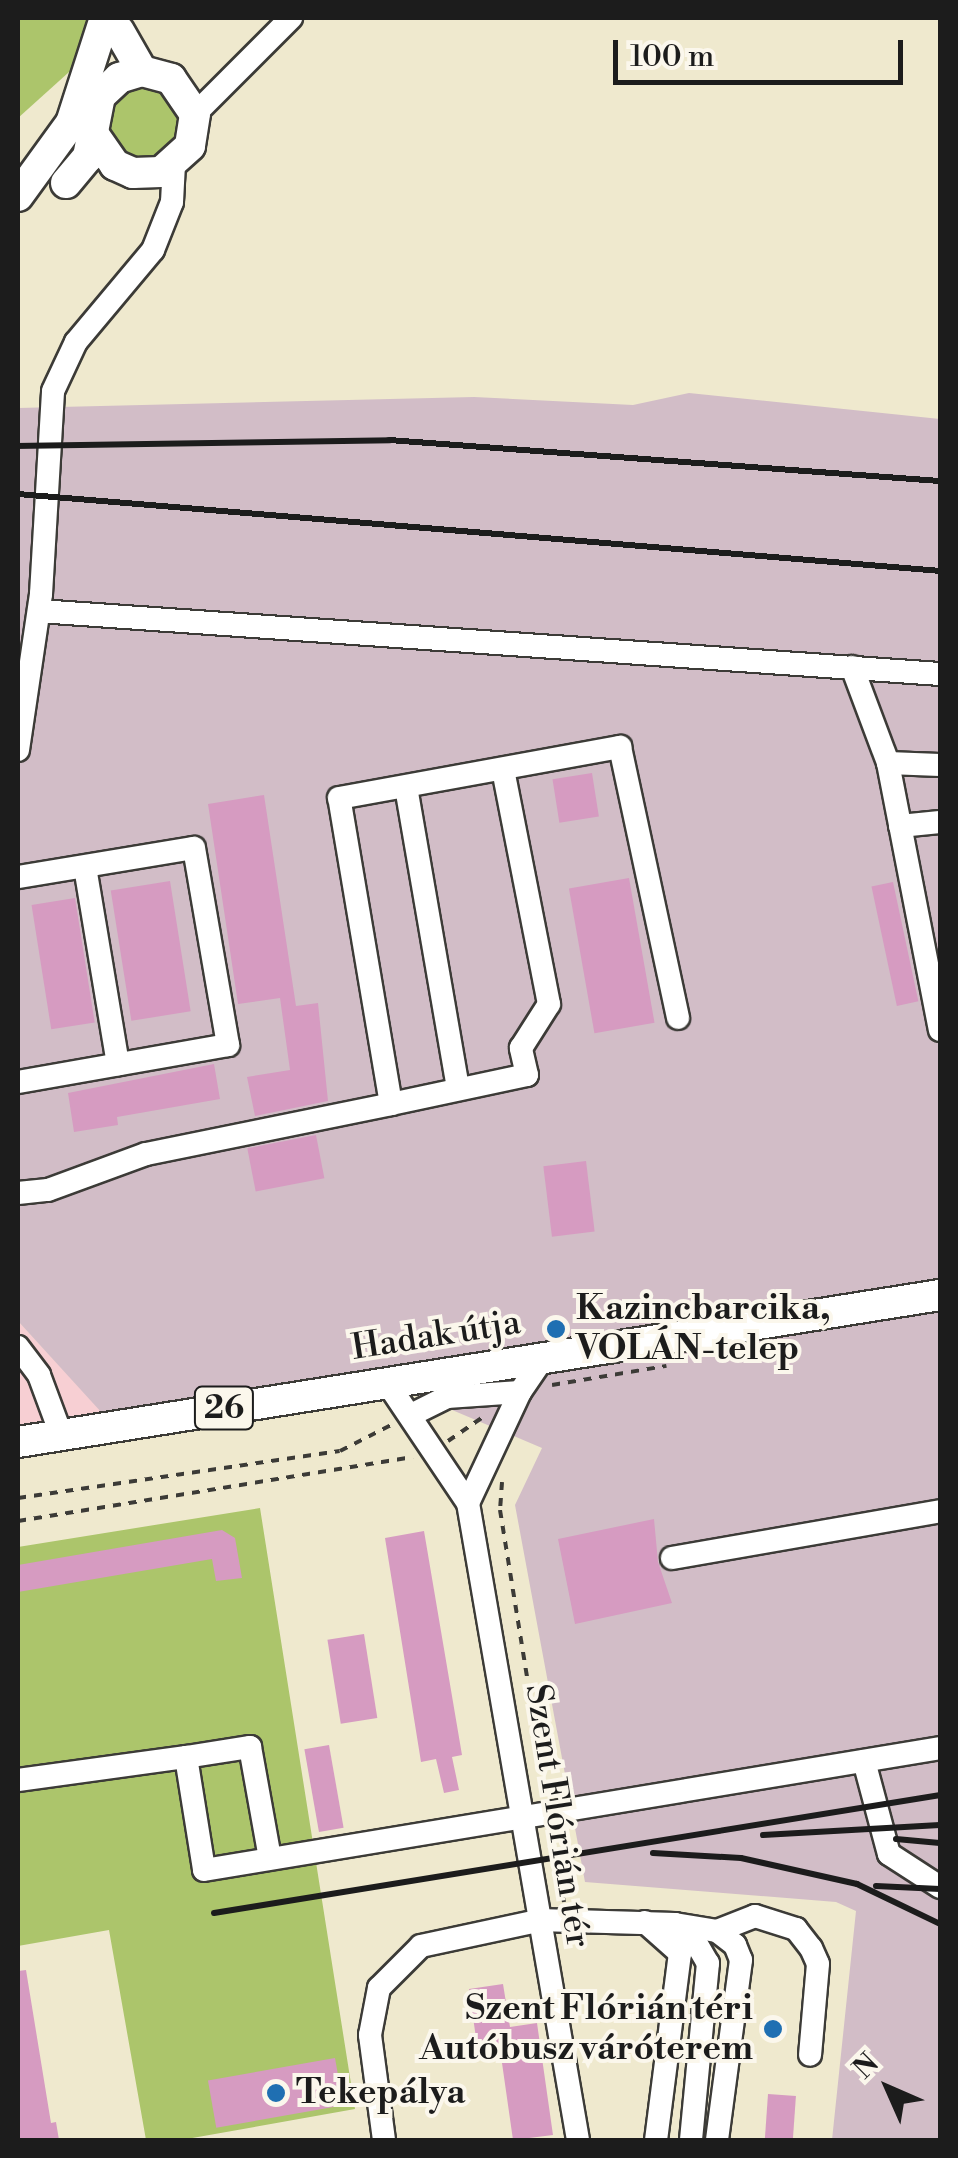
<!DOCTYPE html>
<meta charset="utf-8">
<style>
body{margin:0}
#map{position:relative;width:958px;height:2158px;overflow:hidden;background:#efe9ce;font-family:"Libre Bodoni",serif}
div>[style]{position:absolute}
.built>*{inset:0;background:#f7cfd3}
.industrial>*{inset:0;background:#d2bdc7}
.green>*{inset:0;background:#acc56b}
.building>*{inset:0;background:#d69bc1;transform-origin:0 0}
.path>*{height:4px;margin-top:-2px;transform-origin:0;background:repeating-linear-gradient(90deg,#3c3b37 0 8px,transparent 0 16px)}
.roads{filter:drop-shadow(2px 0 #3c3b37) drop-shadow(-2px 0 #3c3b37) drop-shadow(0 2px #3c3b37) drop-shadow(0 -2px #3c3b37)}
.minor>*{height:22px;margin:-11px;padding:0 11px;transform-origin:11px;border-radius:11px;background:#fff}
.major>*{height:30px;margin:-15px;padding:0 15px;transform-origin:15px;border-radius:15px;background:#fff}
.rail>*{height:6px;margin:-3px;padding:0 3px;transform-origin:3px;border-radius:3px;background:#1c1c1c}
.dots>*{width:28px;height:28px;translate:-50% -50%;box-sizing:border-box;border:5px solid #fbf7ec;border-radius:50%}
span{translate:-50% -50%;white-space:nowrap;text-align:center;line-height:1.15;-webkit-text-stroke:8px #fbf7ec;paint-order:stroke}
.shield-label span{padding:2px 8px;background:#fbf7ec;border:2px solid;border-radius:8px;-webkit-text-stroke-width:0}
.shield-label{font-size:32px;color:#1c1c1c;font-weight:700}
.poi-label{font-size:35px;color:#1c1c1c;font-weight:700}
.left{translate:0 -50%;text-align:left}
.right{translate:-100% -50%;text-align:right}
.street-label{font-size:35px;color:#1c1c1c}
.frame{position:absolute;inset:0;border:20px solid #1c1c1c;pointer-events:none}
.north{position:absolute;left:838px;top:2038px;width:100px;height:100px;-webkit-text-stroke:8px #fbf7ec;paint-order:stroke;rotate:315deg;font-size:28px;font-weight:700;line-height:40px;text-align:center;color:#1c1c1c}
.north::after{content:'';display:block;margin:auto;width:35px;height:45px;background:#1c1c1c;clip-path:polygon(50% 0,100% 100%,50% 72%,0 100%)}
.scale{position:absolute;left:613px;top:40px;width:290px;height:45px;box-sizing:border-box;border:5px solid #1c1c1c;border-top:0;padding-left:12px;font-size:30px;line-height:35px;white-space:nowrap;color:#1c1c1c;-webkit-text-stroke:8px #fbf7ec;paint-order:stroke}
</style>
<div id="map">
<div class="built">
<div style="clip-path:polygon(18px 1321px,103px 1413px,18px 1427px)"></div>
</div>
<div class="industrial">
<div style="clip-path:polygon(689px 393px,940px 419px,940px 2140px,832px 2140px,856px 1911px,836px 1902px,585px 1882px,515px 1505px,542px 1448px,386px 1382px,18px 1447px,18px 1427px,102px 1413px,18px 1321px,18px 408px,474px 397px,633px 405px)"></div>
</div>
<div class="green">
<div style="clip-path:polygon(18px 18px,129px 18px,18px 118px)"></div>
<div style="clip-path:polygon(131px 76px,187px 100px,178px 157px,125px 167px,97px 109px)"></div>
<div style="clip-path:polygon(260px 1508px,355px 2109px,181px 2140px,146px 2140px,109px 1930px,18px 1946px,18px 1547px)"></div>
</div>
<div class="building">
<div style="left:592px;top:773px;width:44px;height:40px;rotate:81deg"></div>
<div style="clip-path:polygon(264px 795px,296px 1006px,318px 1003px,328px 1101px,255px 1116px,247px 1077px,290px 1070px,280px 998px,238px 1004px,208px 804px)"></div>
<div style="left:629px;top:878px;width:147px;height:61px;rotate:80deg"></div>
<div style="left:170px;top:881px;width:132px;height:60px;rotate:81deg"></div>
<div style="left:893px;top:882px;width:122px;height:22px;rotate:78deg"></div>
<div style="left:75px;top:898px;width:126px;height:44px;rotate:81deg"></div>
<div style="clip-path:polygon(214px 1064px,220px 1099px,117px 1117px,118px 1125px,74px 1132px,68px 1093px)"></div>
<div style="left:316px;top:1135px;width:44px;height:70px;rotate:79deg"></div>
<div style="left:586px;top:1161px;width:71px;height:43px;rotate:83deg"></div>
<div style="clip-path:polygon(654px 1519px,658px 1562px,672px 1603px,575px 1624px,558px 1539px)"></div>
<div style="clip-path:polygon(222px 1530px,235px 1538px,242px 1578px,216px 1581px,212px 1559px,18px 1592px,18px 1565px)"></div>
<div style="clip-path:polygon(424px 1531px,462px 1755px,452px 1757px,459px 1790px,444px 1793px,436px 1759px,421px 1762px,385px 1538px)"></div>
<div style="left:364px;top:1634px;width:85px;height:37px;rotate:81deg"></div>
<div style="left:329px;top:1745px;width:84px;height:25px;rotate:80deg"></div>
<div style="clip-path:polygon(26px 1970px,51px 2123px,56px 2122px,59px 2140px,18px 2140px,18px 1971px)"></div>
<div style="clip-path:polygon(503px 1984px,510px 2027px,537px 2023px,553px 2135px,513px 2140px,501px 2056px,479px 2059px,469px 1989px)"></div>
<div style="left:335px;top:2058px;width:48px;height:129px;rotate:80deg"></div>
<div style="left:768px;top:2094px;width:28px;height:46px;rotate:4deg"></div>
</div>
<div class="path">
<div style="left:552px;top:1385px;width:116px;rotate:-9.5deg"></div>
<div style="left:448px;top:1441px;width:46px;rotate:-34.4deg"></div>
<div style="left:502px;top:1482px;width:28px;rotate:94deg"></div>
<div style="left:500px;top:1510px;width:287px;rotate:80.8deg"></div>
<div style="left:18px;top:1498px;width:325px;rotate:-8.3deg"></div>
<div style="left:340px;top:1451px;width:59px;rotate:-27deg"></div>
<div style="left:18px;top:1521px;width:400px;rotate:-9.2deg"></div>
<div style="left:552px;top:1832px;width:71px;rotate:80.3deg"></div>
</div>
<div class="roads">
<div class="minor">
<div style="left:195px;top:114px;width:136px;rotate:-45deg"></div>
<div style="left:39px;top:611px;width:903px;rotate:4deg"></div>
<div style="left:852px;top:667px;width:103px;rotate:69.4deg"></div>
<div style="left:888px;top:763px;width:272px;rotate:79deg"></div>
<div style="left:18px;top:750px;width:158px;rotate:-81.6deg"></div>
<div style="left:41px;top:594px;width:203px;rotate:-86.6deg"></div>
<div style="left:53px;top:391px;width:54px;rotate:-64.9deg"></div>
<div style="left:76px;top:342px;width:120px;rotate:-50.1deg"></div>
<div style="left:153px;top:250px;width:52px;rotate:-68.4deg"></div>
<div style="left:172px;top:202px;width:39px;rotate:-87deg"></div>
<div style="left:888px;top:763px;width:52px;rotate:2.2deg"></div>
<div style="left:406px;top:787px;width:306px;rotate:80.2deg"></div>
<div style="left:900px;top:826px;width:40px;rotate:-5.7deg"></div>
<div style="left:85px;top:867px;width:200px;rotate:80.5deg"></div>
<div style="left:18px;top:877px;width:178px;rotate:-9.4deg"></div>
<div style="left:194px;top:848px;width:200px;rotate:80.2deg"></div>
<div style="left:228px;top:1045px;width:213px;rotate:170deg"></div>
<div style="left:391px;top:1104px;width:139px;rotate:-12deg"></div>
<div style="left:527px;top:1075px;width:28px;rotate:-103deg"></div>
<div style="left:521px;top:1048px;width:52px;rotate:-57.5deg"></div>
<div style="left:549px;top:1004px;width:238px;rotate:-101.1deg"></div>
<div style="left:18px;top:1193px;width:30px;rotate:-6deg"></div>
<div style="left:48px;top:1190px;width:104px;rotate:-20.2deg"></div>
<div style="left:146px;top:1154px;width:250px;rotate:-11.5deg"></div>
<div style="left:391px;top:1104px;width:310px;rotate:-99.6deg"></div>
<div style="left:339px;top:798px;width:286px;rotate:-10.3deg"></div>
<div style="left:620px;top:747px;width:277px;rotate:77.9deg"></div>
<div style="left:18px;top:1347px;width:35px;rotate:53deg"></div>
<div style="left:39px;top:1375px;width:63px;rotate:69.6deg"></div>
<div style="left:386px;top:1381px;width:147px;rotate:56.1deg"></div>
<div style="left:468px;top:1503px;width:646px;rotate:80.2deg"></div>
<div style="left:411px;top:1415px;width:40px;rotate:-26.6deg"></div>
<div style="left:447px;top:1397px;width:73px;rotate:-3.9deg"></div>
<div style="left:468px;top:1503px;width:123px;rotate:-64.9deg"></div>
<div style="left:520px;top:1392px;width:42px;rotate:-55.6deg"></div>
<div style="left:672px;top:1558px;width:272px;rotate:-9.9deg"></div>
<div style="left:186px;top:1757px;width:65px;rotate:-8.9deg"></div>
<div style="left:250px;top:1747px;width:113px;rotate:79.8deg"></div>
<div style="left:864px;top:1761px;width:96px;rotate:75deg"></div>
<div style="left:889px;top:1854px;width:61px;rotate:32.9deg"></div>
<div style="left:18px;top:1780px;width:170px;rotate:-7.8deg"></div>
<div style="left:186px;top:1757px;width:114px;rotate:80.9deg"></div>
<div style="left:204px;top:1870px;width:746px;rotate:-9.41deg"></div>
<div style="left:538px;top:1920px;width:137px;rotate:1.7deg"></div>
<div style="left:675px;top:1924px;width:43px;rotate:9.5deg"></div>
<div style="left:717px;top:1931px;width:23px;rotate:38deg"></div>
<div style="left:735px;top:1945px;width:16px;rotate:68deg"></div>
<div style="left:741px;top:1960px;width:182px;rotate:97.6deg"></div>
<div style="left:645px;top:1922px;width:47px;rotate:41.5deg"></div>
<div style="left:680px;top:1953px;width:189px;rotate:97.3deg"></div>
<div style="left:675px;top:1924px;width:19px;rotate:32deg"></div>
<div style="left:691px;top:1934px;width:34px;rotate:60deg"></div>
<div style="left:708px;top:1963px;width:178px;rotate:95.5deg"></div>
<div style="left:717px;top:1931px;width:41px;rotate:-21.5deg"></div>
<div style="left:755px;top:1916px;width:43px;rotate:17.6deg"></div>
<div style="left:796px;top:1929px;width:24px;rotate:52deg"></div>
<div style="left:811px;top:1948px;width:17px;rotate:66deg"></div>
<div style="left:818px;top:1964px;width:91px;rotate:95deg"></div>
<div style="left:384px;top:2140px;width:106px;rotate:-97.6deg"></div>
<div style="left:370px;top:2035px;width:48px;rotate:-79.2deg"></div>
<div style="left:379px;top:1988px;width:59px;rotate:-45deg"></div>
<div style="left:421px;top:1946px;width:120px;rotate:-12.1deg"></div>
</div>
<div class="major">
<div style="left:119px;top:31px;width:46px;rotate:60.1deg"></div>
<div style="left:66px;top:183px;width:34px;rotate:-50deg"></div>
<div style="left:88px;top:157px;width:62px;rotate:-78.9deg"></div>
<div style="left:100px;top:96px;width:26px;rotate:-43deg"></div>
<div style="left:119px;top:78px;width:24px;rotate:-17deg"></div>
<div style="left:142px;top:71px;width:30px;rotate:15deg"></div>
<div style="left:171px;top:79px;width:42px;rotate:55.6deg"></div>
<div style="left:195px;top:114px;width:32px;rotate:99deg"></div>
<div style="left:190px;top:146px;width:39px;rotate:138deg"></div>
<div style="left:161px;top:172px;width:28px;rotate:178deg"></div>
<div style="left:133px;top:173px;width:20px;rotate:-156deg"></div>
<div style="left:115px;top:165px;width:37px;rotate:-125deg"></div>
<div style="left:18px;top:196px;width:90px;rotate:-54deg"></div>
<div style="left:71px;top:123px;width:110px;rotate:-72.1deg"></div>
<div style="left:18px;top:1442px;width:934px;rotate:-9.06deg"></div>
</div>
</div>
<div class="rail">
<div style="left:18px;top:446px;width:371px;rotate:-0.9deg"></div>
<div style="left:389px;top:440px;width:553px;rotate:4.26deg"></div>
<div style="left:18px;top:494px;width:925px;rotate:4.77deg"></div>
<div style="left:763px;top:1835px;width:177px;rotate:-3.2deg"></div>
<div style="left:896px;top:1839px;width:44px;rotate:5.2deg"></div>
<div style="left:653px;top:1853px;width:88px;rotate:3.3deg"></div>
<div style="left:741px;top:1858px;width:119px;rotate:12.6deg"></div>
<div style="left:857px;top:1884px;width:92px;rotate:25.7deg"></div>
<div style="left:876px;top:1886px;width:64px;rotate:2.7deg"></div>
<div style="left:214px;top:1913px;width:736px;rotate:-9.23deg"></div>
</div>
<div class="dots">
<div style="left:556px;top:1329px;background:#1f6fb2"></div>
<div style="left:773px;top:2029px;background:#1f6fb2"></div>
<div style="left:276px;top:2093px;background:#1f6fb2"></div>
</div>
<div class="shield-label">
<span style="left:224px;top:1408px">26</span>
</div>
<div class="poi-label">
<span class="left" style="left:576px;top:1329px">Kazincbarcika,<br>VOLÁN-telep</span>
<span class="right" style="left:753px;top:2029px">Szent Flórián téri<br>Autóbusz váróterem</span>
<span class="left" style="left:296px;top:2093px">Tekepálya</span>
</div>
<div class="street-label">
<span style="left:436px;top:1336px;rotate:-9deg">Hadak útja</span>
<span style="left:557px;top:1816px;rotate:81deg">Szent Flórián tér</span>
</div>
<div class="frame"></div>
<div class="north">N</div>
<div class="scale">100 m</div>
</div>
